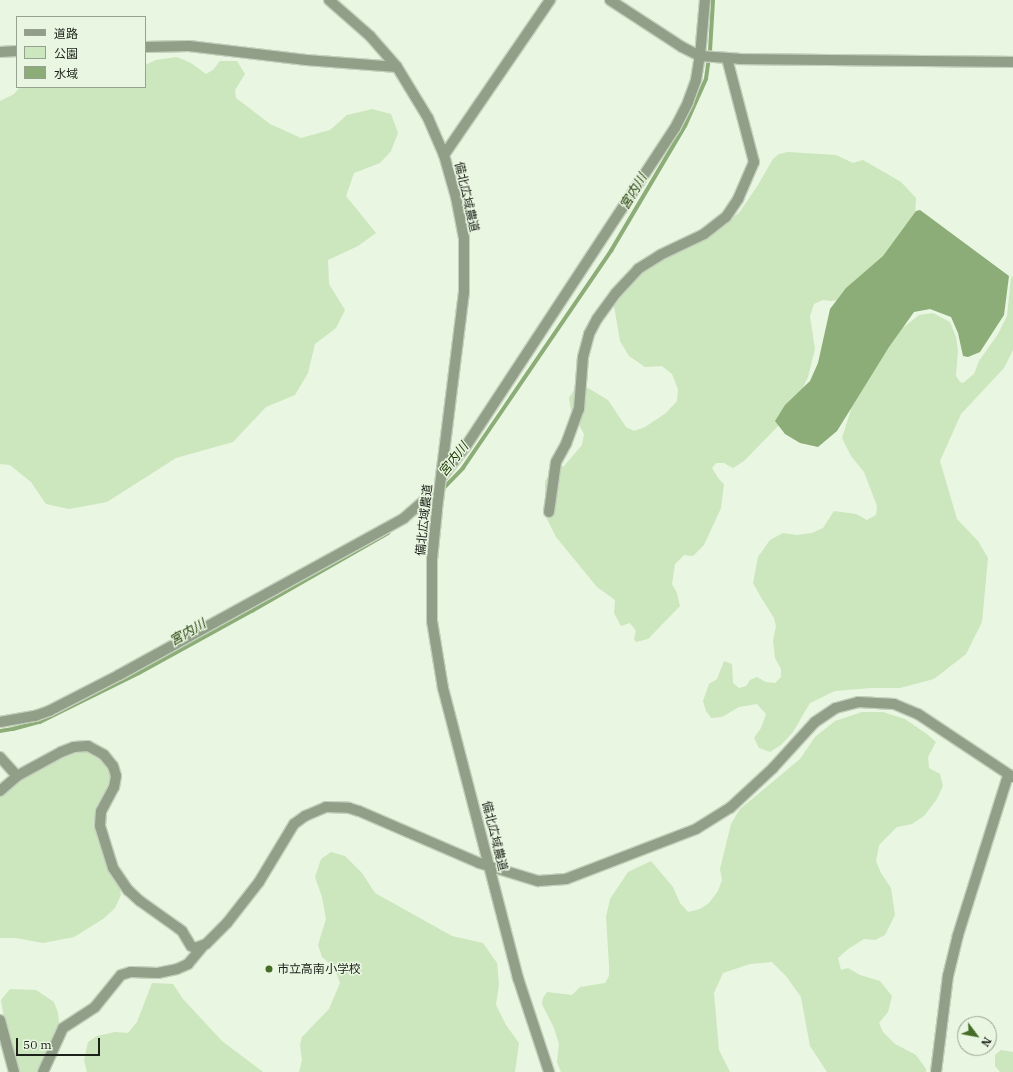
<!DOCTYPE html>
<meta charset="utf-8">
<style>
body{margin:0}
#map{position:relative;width:1013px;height:1072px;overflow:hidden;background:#e9f6e1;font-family:"IBM Plex Serif","Noto Sans JP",serif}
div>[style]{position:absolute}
.green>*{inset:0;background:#cce6bd}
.water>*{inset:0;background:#8cac78}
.stream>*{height:3.5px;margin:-1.75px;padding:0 1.75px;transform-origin:1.75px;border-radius:1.75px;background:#8cac78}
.roads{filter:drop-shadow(1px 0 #c4d0bd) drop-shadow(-1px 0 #c4d0bd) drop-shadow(0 1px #c4d0bd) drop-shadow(0 -1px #c4d0bd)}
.minor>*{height:10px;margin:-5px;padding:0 5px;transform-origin:5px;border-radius:5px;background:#919f88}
.tertiary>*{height:10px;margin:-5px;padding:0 5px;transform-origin:5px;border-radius:5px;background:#919f88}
.dots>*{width:11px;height:11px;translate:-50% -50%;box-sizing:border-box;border:2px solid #e9f6e1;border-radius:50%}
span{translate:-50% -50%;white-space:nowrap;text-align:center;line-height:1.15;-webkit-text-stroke:3px #e9f6e1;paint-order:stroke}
.street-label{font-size:12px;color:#1c2119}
.poi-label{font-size:12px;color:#1c2119}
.left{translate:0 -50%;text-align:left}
.water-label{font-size:13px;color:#1c3900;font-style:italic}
.legend{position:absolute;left:16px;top:16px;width:130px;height:72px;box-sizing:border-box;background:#e9f6e1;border:1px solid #97a191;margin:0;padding:5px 7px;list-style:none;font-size:12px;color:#1c2119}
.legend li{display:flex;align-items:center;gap:8px;height:20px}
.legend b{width:20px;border:1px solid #97a191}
.north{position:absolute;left:957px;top:1016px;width:40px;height:40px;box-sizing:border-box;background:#e9f6e1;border:1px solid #97a191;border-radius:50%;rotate:122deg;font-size:11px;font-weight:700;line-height:16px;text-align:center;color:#1c2119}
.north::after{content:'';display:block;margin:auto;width:14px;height:18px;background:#456d28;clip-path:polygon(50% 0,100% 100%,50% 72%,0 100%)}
.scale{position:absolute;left:16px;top:1038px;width:84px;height:18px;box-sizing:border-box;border:2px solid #1c2119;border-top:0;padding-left:5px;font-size:12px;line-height:14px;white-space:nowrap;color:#1c2119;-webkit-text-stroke:3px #e9f6e1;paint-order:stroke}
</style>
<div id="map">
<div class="green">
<div style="clip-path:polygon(177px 57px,191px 63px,206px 74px,213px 70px,220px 61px,237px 61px,245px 74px,235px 90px,236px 98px,270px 124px,301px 138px,330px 130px,347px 115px,372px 109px,391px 114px,398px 133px,391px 151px,380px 163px,354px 173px,346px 196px,376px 233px,358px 246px,328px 260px,329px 284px,345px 310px,336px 328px,315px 344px,308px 373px,295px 395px,266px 407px,233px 442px,176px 458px,107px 502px,69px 509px,46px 504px,31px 482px,10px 465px,0 464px,0 101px,14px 94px,20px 87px,145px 87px,145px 65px,156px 60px)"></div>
<div style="clip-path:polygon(788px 152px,836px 155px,853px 163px,863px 160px,901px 182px,916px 198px,915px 217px,888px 255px,842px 299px,831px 301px,823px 300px,814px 304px,810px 316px,815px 349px,808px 377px,798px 398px,784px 420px,744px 461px,733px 468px,724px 463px,716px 463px,712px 468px,718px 478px,724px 484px,721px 508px,704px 545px,693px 556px,684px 555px,675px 564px,672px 584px,677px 593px,680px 606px,648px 639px,636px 642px,634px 639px,636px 631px,630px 623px,621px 626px,614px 613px,615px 600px,597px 587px,588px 576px,556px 537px,545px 515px,545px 481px,552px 472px,564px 466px,582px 445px,584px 434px,571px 410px,569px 398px,576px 387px,588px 388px,608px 400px,626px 427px,634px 431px,645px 427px,666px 413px,677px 401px,678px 389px,672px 374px,662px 366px,645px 367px,629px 356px,620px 341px,614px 306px,618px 293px,646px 267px,710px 232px,739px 213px,758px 185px,773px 159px,779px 154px)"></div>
<div style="clip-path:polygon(1013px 276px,1013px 350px,1004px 368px,961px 414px,940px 461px,957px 519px,978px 541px,988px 558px,982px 622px,966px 654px,934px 679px,900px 688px,871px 688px,835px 691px,810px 703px,793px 732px,781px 745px,770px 752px,759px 748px,754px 738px,761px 728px,766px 714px,757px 704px,739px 707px,722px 717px,711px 718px,706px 711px,703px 701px,709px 684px,717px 679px,724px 661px,732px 664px,733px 683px,739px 688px,746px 686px,750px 680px,757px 677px,766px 682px,775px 683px,781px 677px,781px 669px,775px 658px,773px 641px,776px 626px,774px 618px,762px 599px,753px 583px,758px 557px,770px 540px,783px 533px,797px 535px,812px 533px,823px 528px,834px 511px,856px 514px,867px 520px,876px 515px,877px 506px,864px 472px,851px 456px,842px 438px,855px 397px,895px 334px,919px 315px,933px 313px,950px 322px,956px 337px,958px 350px,956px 376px,960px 382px,963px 383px,974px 374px,979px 361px,998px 334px,1007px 316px,1011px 278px)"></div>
<div style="clip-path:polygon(862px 712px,883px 712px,905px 719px,928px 735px,936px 742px,928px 757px,929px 768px,940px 774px,943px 786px,937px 799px,924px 816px,912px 824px,897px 827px,879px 845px,876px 861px,881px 873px,891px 888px,895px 915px,885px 935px,875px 940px,864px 939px,848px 949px,838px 958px,841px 970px,848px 968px,860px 975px,880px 981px,892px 996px,888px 1012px,879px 1023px,883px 1032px,895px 1044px,916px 1055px,926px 1069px,926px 1072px,827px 1072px,810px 1046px,801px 997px,786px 976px,772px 962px,750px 964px,723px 973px,714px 993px,719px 1050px,730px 1072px,561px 1072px,557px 1062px,559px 1044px,554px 1028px,542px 1004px,543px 998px,547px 992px,572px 995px,580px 987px,605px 983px,609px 976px,609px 965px,606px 917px,610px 899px,628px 872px,651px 861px,673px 887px,680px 903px,688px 912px,700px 909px,709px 903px,718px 891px,722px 880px,720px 869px,731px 824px,740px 809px,800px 759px,815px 737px,835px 721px)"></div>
<div style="clip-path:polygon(89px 751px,106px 761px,110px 772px,110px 783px,96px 827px,103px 854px,109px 869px,119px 883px,121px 895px,115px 908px,103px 919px,74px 937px,43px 943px,16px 938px,0 938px,0 797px,22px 778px,59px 758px,76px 752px)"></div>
<div style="clip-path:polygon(331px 852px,345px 856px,362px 873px,375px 893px,452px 936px,483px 943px,497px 963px,499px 984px,496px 1005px,506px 1025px,519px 1043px,515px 1072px,299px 1072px,302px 1060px,300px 1045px,302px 1037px,329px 1009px,340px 983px,334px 967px,322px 957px,318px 945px,326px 919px,322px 897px,315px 877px,321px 859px)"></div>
<div style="clip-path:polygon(152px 983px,173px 984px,183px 999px,222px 1041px,263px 1072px,87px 1072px,84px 1060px,88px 1042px,97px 1036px,115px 1032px,128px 1033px,137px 1022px)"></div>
<div style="clip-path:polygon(10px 989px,36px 990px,54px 1002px,58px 1013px,59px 1024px,48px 1055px,37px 1072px,20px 1072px,14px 1058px,7px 1035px,1px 1000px)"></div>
<div style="clip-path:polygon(1001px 1050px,1013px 1052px,1013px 1072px,1000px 1072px,995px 1066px,995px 1055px)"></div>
</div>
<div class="water">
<div style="clip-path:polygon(920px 210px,1009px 276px,1004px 315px,980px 352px,968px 357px,963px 356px,958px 333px,951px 317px,930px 309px,914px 312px,889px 347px,837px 431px,818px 447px,800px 443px,785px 434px,775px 421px,785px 405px,810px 381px,818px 363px,830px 309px,846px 288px,883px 256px,916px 211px)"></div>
</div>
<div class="stream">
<div style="left:441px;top:491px;width:32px;rotate:-46deg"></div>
<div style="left:463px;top:468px;width:263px;rotate:-55.7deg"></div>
<div style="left:611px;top:251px;width:145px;rotate:-59.4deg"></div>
<div style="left:685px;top:126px;width:51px;rotate:-65.9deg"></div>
<div style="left:706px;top:79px;width:28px;rotate:-82deg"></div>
<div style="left:710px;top:51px;width:51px;rotate:-86.6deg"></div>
<div style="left:0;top:731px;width:13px;rotate:-9deg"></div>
<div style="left:13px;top:729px;width:28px;rotate:-15deg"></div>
<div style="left:40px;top:722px;width:110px;rotate:-26.3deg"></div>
<div style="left:139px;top:673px;width:129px;rotate:-28.8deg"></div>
<div style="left:252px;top:611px;width:157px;rotate:-29.8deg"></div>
</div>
<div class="roads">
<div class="minor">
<div style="left:610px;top:0;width:86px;rotate:33.1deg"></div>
<div style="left:682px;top:47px;width:20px;rotate:27deg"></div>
<div style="left:700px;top:56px;width:39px;rotate:4deg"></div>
<div style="left:739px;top:59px;width:274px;rotate:0.6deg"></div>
<div style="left:145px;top:47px;width:44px;rotate:-1.3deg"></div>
<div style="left:189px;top:46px;width:118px;rotate:6.8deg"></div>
<div style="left:306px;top:60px;width:91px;rotate:4.4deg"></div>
<div style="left:0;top:52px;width:17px;rotate:-3deg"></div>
<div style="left:444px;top:155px;width:188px;rotate:-55.6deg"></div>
<div style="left:441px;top:478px;width:41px;rotate:-52deg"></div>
<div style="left:466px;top:446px;width:381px;rotate:-56.7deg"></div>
<div style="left:675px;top:128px;width:29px;rotate:-63deg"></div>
<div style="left:688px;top:102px;width:23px;rotate:-70deg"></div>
<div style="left:696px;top:80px;width:24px;rotate:-81deg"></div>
<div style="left:700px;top:56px;width:56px;rotate:-84.9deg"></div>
<div style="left:549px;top:512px;width:50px;rotate:-82deg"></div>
<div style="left:556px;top:462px;width:21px;rotate:-61deg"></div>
<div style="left:566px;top:444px;width:37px;rotate:-70deg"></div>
<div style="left:579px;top:409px;width:52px;rotate:-85.6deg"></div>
<div style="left:583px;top:357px;width:24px;rotate:-75deg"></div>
<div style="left:589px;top:334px;width:17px;rotate:-62deg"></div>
<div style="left:597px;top:319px;width:32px;rotate:-54deg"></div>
<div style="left:616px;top:293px;width:33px;rotate:-47deg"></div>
<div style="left:638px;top:269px;width:26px;rotate:-32deg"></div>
<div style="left:660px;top:255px;width:49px;rotate:-25.5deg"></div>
<div style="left:704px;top:234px;width:28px;rotate:-38deg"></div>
<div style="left:726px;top:217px;width:22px;rotate:-56deg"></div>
<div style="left:738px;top:199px;width:40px;rotate:-66.6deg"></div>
<div style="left:754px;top:162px;width:107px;rotate:-104.6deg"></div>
<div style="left:0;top:722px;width:36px;rotate:-10deg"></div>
<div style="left:35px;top:716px;width:15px;rotate:-20deg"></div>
<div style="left:49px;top:711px;width:79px;rotate:-27.2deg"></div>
<div style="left:119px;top:675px;width:325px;rotate:-28.8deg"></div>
<div style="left:404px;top:518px;width:32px;rotate:-41deg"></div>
<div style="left:0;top:757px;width:25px;rotate:48deg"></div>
<div style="left:0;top:791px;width:23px;rotate:-41deg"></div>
<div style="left:17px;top:776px;width:50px;rotate:-28.6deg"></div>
<div style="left:61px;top:752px;width:14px;rotate:-21deg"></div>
<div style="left:74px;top:747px;width:14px;rotate:-4deg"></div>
<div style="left:88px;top:746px;width:18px;rotate:29deg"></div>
<div style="left:104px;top:755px;width:14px;rotate:51deg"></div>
<div style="left:113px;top:766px;width:10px;rotate:73deg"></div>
<div style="left:116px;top:776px;width:11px;rotate:100deg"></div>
<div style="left:114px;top:787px;width:27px;rotate:118deg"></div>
<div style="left:101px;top:811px;width:15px;rotate:94deg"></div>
<div style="left:100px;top:826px;width:44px;rotate:72.8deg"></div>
<div style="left:113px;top:868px;width:27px;rotate:56deg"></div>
<div style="left:128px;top:890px;width:16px;rotate:43deg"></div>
<div style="left:140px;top:901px;width:47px;rotate:35.4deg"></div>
<div style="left:178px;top:928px;width:5px;rotate:37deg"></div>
<div style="left:182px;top:931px;width:17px;rotate:59deg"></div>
<div style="left:191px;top:946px;width:4px;rotate:27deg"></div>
<div style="left:195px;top:948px;width:12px;rotate:-20deg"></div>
<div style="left:206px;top:944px;width:30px;rotate:-45deg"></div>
<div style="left:227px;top:923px;width:52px;rotate:-52deg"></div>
<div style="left:259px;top:882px;width:68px;rotate:-58.9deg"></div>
<div style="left:294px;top:824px;width:14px;rotate:-36deg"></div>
<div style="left:305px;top:816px;width:23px;rotate:-23deg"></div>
<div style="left:326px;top:807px;width:23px;rotate:2deg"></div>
<div style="left:349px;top:808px;width:10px;rotate:17deg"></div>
<div style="left:359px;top:811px;width:131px;rotate:23.4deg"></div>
<div style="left:479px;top:863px;width:62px;rotate:17deg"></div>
<div style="left:538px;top:881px;width:28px;rotate:-4deg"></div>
<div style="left:566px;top:879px;width:139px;rotate:-21deg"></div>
<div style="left:696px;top:829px;width:40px;rotate:-32deg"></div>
<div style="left:730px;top:808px;width:59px;rotate:-42.9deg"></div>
<div style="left:773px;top:768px;width:62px;rotate:-47.6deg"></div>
<div style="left:815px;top:722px;width:25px;rotate:-34deg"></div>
<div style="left:836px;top:708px;width:23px;rotate:-15deg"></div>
<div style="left:858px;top:702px;width:36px;rotate:3deg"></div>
<div style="left:894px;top:704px;width:26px;rotate:23deg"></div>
<div style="left:918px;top:714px;width:114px;rotate:33.6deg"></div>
<div style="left:0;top:1020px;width:54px;rotate:74.9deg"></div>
<div style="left:43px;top:1072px;width:48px;rotate:-65.6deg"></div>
<div style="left:63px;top:1028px;width:38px;rotate:-33deg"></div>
<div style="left:95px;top:1007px;width:41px;rotate:-50.9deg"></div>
<div style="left:121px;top:975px;width:10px;rotate:-17deg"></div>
<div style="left:131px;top:972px;width:27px;rotate:2deg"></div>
<div style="left:158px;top:973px;width:19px;rotate:-12deg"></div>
<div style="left:177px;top:969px;width:12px;rotate:-24deg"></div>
<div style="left:188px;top:964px;width:23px;rotate:-50deg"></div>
<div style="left:936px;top:1072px;width:97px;rotate:-82.9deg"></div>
<div style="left:948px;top:976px;width:42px;rotate:-76.3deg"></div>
<div style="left:958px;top:935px;width:168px;rotate:-72.6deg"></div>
</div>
<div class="tertiary">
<div style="left:329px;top:0;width:55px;rotate:41.3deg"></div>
<div style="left:370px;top:36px;width:41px;rotate:48.9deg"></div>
<div style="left:397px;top:67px;width:60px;rotate:58.7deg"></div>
<div style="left:428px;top:118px;width:40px;rotate:66.6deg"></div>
<div style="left:444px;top:155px;width:44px;rotate:74.1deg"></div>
<div style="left:456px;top:197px;width:42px;rotate:79deg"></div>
<div style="left:464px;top:238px;width:54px;rotate:90deg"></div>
<div style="left:464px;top:292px;width:220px;rotate:97.1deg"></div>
<div style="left:437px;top:510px;width:49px;rotate:95.8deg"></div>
<div style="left:432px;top:559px;width:62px;rotate:90deg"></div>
<div style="left:432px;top:621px;width:68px;rotate:80.7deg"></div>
<div style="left:443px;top:688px;width:300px;rotate:75.5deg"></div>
<div style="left:518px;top:978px;width:99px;rotate:71.7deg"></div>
</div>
</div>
<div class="dots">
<div style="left:269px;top:969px;background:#456d28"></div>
</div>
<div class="street-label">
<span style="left:467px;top:197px;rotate:77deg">備北広域農道</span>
<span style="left:424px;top:520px;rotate:-84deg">備北広域農道</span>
<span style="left:495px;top:836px;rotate:76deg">備北広域農道</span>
</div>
<div class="poi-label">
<span class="left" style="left:277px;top:969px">市立高南小学校</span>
</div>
<div class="water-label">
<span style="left:634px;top:192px;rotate:-59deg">宮内川</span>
<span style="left:454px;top:460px;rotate:-52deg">宮内川</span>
<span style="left:188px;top:633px;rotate:-30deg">宮内川</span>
</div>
<ul class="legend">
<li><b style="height:5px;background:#919f88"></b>道路</li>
<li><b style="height:11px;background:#cce6bd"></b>公園</li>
<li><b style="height:11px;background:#8cac78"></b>水域</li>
</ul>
<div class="north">N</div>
<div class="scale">50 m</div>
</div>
